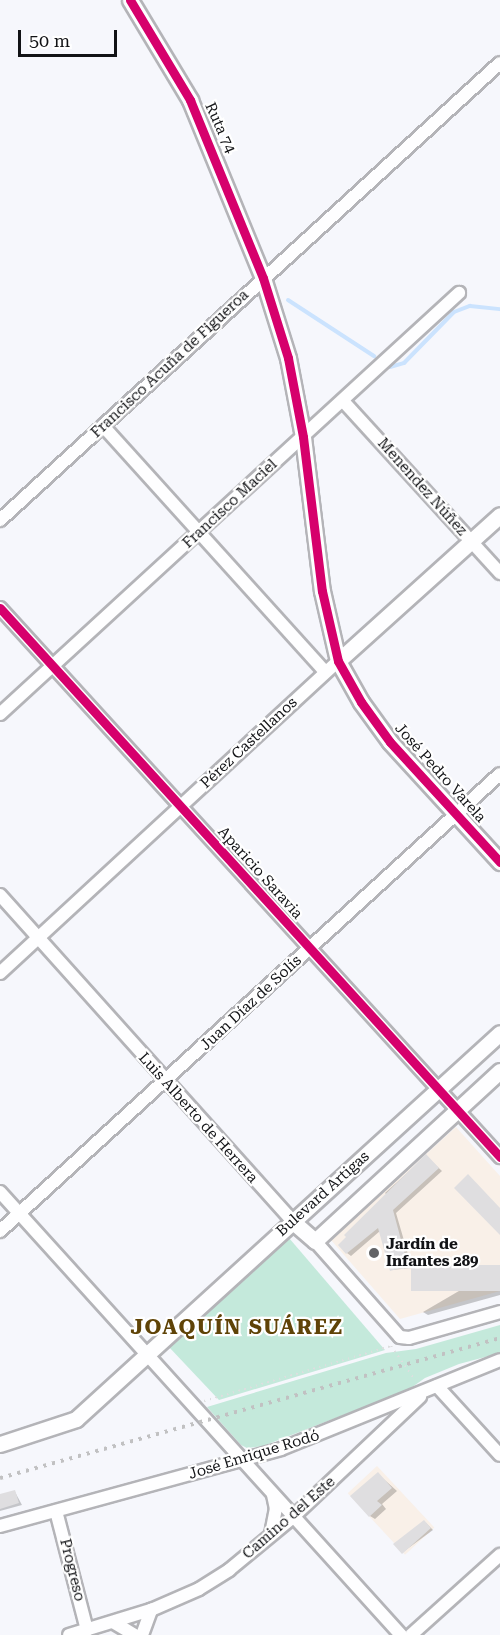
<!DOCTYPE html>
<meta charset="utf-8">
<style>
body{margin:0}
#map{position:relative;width:500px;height:1635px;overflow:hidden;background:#f6f7fc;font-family:"Roboto Serif",serif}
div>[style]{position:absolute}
.education>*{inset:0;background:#f9f0e8;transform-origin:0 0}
.green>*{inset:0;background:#c4e9db}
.shadow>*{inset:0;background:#0003}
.stream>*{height:4px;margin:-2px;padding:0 2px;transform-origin:2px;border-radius:2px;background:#cbe3fe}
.building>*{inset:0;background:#dfdee0;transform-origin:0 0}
.path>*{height:2px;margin-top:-1px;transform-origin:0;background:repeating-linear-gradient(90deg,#dddedf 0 1.5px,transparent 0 6px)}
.roads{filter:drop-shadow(2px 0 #b4b4b8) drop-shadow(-2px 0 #b4b4b8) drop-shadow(0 2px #b4b4b8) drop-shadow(0 -2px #b4b4b8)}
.minor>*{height:12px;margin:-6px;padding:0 6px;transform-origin:6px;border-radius:6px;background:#fefeff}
.tertiary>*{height:15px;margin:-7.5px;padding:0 7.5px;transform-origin:7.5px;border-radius:7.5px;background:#fefeff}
.rail>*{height:4px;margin-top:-2px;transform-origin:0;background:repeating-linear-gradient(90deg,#c1c1c2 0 3px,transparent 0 9px)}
.cycleway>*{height:9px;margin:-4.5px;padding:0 4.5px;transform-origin:4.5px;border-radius:4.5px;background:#d6006c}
.dots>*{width:16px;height:16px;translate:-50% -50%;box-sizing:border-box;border:3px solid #fff;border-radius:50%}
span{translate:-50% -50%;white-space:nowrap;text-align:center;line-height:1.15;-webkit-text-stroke:4.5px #fff;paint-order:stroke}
.street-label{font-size:15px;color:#121316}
.poi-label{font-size:15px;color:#121316;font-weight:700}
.left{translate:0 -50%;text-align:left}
.district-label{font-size:21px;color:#5f4307;font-weight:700;letter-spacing:1.5px}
.scale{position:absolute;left:18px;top:30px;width:99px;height:27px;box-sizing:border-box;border:3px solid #121316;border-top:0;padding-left:8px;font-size:18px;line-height:21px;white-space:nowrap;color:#121316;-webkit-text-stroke:4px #fff;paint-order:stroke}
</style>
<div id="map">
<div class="education">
<div style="clip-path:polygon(456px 1127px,500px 1176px,500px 1291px,400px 1319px,331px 1240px)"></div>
<div style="left:377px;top:1466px;width:84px;height:40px;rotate:47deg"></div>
</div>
<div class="green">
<div style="clip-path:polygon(289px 1238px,385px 1350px,219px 1400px,168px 1346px)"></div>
<div style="clip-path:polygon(500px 1325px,500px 1353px,459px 1364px,425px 1378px,408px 1390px,263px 1446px,247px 1448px,241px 1445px,207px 1407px,386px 1353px,416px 1349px)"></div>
</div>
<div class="shadow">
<div style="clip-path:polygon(426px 1156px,442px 1171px,396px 1213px,412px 1268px,391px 1270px,380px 1231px,351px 1256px,347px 1253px,340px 1245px,388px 1196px,385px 1193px)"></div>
<div style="clip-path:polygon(500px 1267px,500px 1295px,428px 1315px,423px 1312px)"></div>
<div style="clip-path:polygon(378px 1474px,397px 1491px,382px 1504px,386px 1509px,375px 1519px,370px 1516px)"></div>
<div style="clip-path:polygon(15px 1492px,22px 1505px,0 1511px,0 1496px)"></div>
<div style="clip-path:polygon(426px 1523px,433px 1530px,403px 1552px)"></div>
</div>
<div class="stream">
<div style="left:288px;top:300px;width:103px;rotate:33.1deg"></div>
<div style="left:390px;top:367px;width:15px;rotate:-16deg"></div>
<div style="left:404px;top:363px;width:71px;rotate:-45.6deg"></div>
<div style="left:454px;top:312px;width:17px;rotate:-21deg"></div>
<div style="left:470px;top:306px;width:30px;rotate:6deg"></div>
</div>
<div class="building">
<div style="clip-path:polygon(426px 1154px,439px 1168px,393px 1210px,408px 1266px,390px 1271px,378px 1228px,346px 1254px,338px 1245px,346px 1237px,344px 1235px)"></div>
<div style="clip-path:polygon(468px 1174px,500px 1208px,500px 1235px,454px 1188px)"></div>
<div style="left:500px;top:1265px;width:26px;height:89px;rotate:90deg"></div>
<div style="clip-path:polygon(378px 1472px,392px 1488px,377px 1501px,382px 1505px,369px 1517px,350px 1496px)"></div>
<div style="clip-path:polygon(15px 1490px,19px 1503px,0 1509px,0 1494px)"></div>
<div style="clip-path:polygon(424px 1520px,431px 1528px,402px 1554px,393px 1544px)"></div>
</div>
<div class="path">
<div style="left:391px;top:1346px;width:42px;rotate:54.8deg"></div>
<div style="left:204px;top:1401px;width:195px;rotate:-16.4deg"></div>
</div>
<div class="roads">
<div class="minor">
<div style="left:343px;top:401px;width:233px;rotate:47.6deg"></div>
<div style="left:103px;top:426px;width:331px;rotate:47.9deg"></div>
<div style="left:0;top:520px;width:677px;rotate:-42.43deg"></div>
<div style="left:0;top:608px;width:743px;rotate:47.67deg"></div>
<div style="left:0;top:714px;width:623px;rotate:-42.53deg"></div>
<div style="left:0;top:895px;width:438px;rotate:48.1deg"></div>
<div style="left:0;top:973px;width:460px;rotate:-42.7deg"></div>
<div style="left:0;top:1192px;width:598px;rotate:47.85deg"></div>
<div style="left:0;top:1231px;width:677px;rotate:-42.43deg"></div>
<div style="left:315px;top:1241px;width:128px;rotate:48.5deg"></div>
<div style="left:400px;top:1337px;width:9px;rotate:6deg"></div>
<div style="left:409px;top:1338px;width:95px;rotate:-15.9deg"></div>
<div style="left:437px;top:1386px;width:93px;rotate:47.6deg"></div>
<div style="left:56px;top:1511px;width:123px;rotate:75.4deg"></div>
<div style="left:0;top:1526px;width:291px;rotate:-15.3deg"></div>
<div style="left:281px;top:1449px;width:236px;rotate:-22.1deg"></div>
<div style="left:271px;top:1534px;width:25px;rotate:-79deg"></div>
<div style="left:276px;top:1509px;width:14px;rotate:-102deg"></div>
<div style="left:113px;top:1622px;width:26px;rotate:31deg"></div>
<div style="left:69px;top:1635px;width:86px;rotate:-17deg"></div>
<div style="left:151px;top:1610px;width:52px;rotate:-23.6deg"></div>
<div style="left:199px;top:1589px;width:36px;rotate:-32deg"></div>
<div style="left:229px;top:1570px;width:83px;rotate:-39.6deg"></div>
<div style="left:293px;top:1517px;width:175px;rotate:-43.4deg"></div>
<div style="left:142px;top:1635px;width:27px;rotate:-70deg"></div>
<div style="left:411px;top:1635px;width:120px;rotate:-42deg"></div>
</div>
<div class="tertiary">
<div style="left:130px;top:0;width:117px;rotate:59deg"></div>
<div style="left:190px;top:100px;width:192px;rotate:67.7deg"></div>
<div style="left:263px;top:278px;width:84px;rotate:72.6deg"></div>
<div style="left:288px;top:358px;width:80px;rotate:79.2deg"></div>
<div style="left:303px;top:437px;width:155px;rotate:83deg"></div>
<div style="left:322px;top:591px;width:72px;rotate:77.1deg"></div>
<div style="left:338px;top:661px;width:47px;rotate:60.7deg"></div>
<div style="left:361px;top:702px;width:49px;rotate:54.1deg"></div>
<div style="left:390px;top:742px;width:163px;rotate:47.5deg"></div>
<div style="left:338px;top:661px;width:218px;rotate:-42deg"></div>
<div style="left:292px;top:1221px;width:30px;rotate:41deg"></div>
<div style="left:315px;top:1241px;width:251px;rotate:-42.6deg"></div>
<div style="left:0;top:1444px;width:80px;rotate:-18.2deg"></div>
<div style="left:76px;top:1419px;width:573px;rotate:-42.31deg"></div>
</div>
</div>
<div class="rail">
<div style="left:0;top:1478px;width:519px;rotate:-15.64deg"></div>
</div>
<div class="cycleway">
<div style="left:130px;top:0;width:117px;rotate:59deg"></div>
<div style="left:190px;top:100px;width:192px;rotate:67.7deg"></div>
<div style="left:263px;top:278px;width:84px;rotate:72.6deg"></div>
<div style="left:288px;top:358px;width:80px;rotate:79.2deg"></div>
<div style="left:303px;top:437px;width:155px;rotate:83deg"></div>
<div style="left:322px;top:591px;width:72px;rotate:77.1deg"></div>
<div style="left:338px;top:661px;width:47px;rotate:60.7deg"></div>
<div style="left:361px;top:702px;width:49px;rotate:54.1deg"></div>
<div style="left:390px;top:742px;width:163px;rotate:47.5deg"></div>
<div style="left:0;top:608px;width:743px;rotate:47.67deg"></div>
</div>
<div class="dots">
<div style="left:374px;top:1253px;background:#626366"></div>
</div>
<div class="street-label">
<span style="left:220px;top:128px;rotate:66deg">Ruta 74</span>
<span style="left:170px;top:364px;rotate:-43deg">Francisco Acuña de Figueroa</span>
<span style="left:422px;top:487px;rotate:48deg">Menendez Núñez</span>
<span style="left:230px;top:504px;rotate:-43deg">Francisco Maciel</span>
<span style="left:249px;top:743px;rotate:-43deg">Pérez Castellanos</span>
<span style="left:440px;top:773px;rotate:48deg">José Pedro Varela</span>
<span style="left:260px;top:873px;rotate:48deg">Aparicio Saravia</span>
<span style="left:251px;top:1003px;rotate:-43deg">Juan Díaz de Solís</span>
<span style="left:198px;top:1118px;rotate:48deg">Luis Alberto de Herrera</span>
<span style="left:323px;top:1194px;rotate:-42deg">Bulevard Artigas</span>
<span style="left:254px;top:1455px;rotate:-17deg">José Enrique Rodó</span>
<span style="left:289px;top:1518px;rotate:-41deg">Camino del Este</span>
<span style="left:72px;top:1570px;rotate:76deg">Progreso</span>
</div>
<div class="poi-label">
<span class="left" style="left:386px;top:1253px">Jardín de<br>Infantes 289</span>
</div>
<div class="district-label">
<span style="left:237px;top:1327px">JOAQUÍN SUÁREZ</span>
</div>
<div class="scale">50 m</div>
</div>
